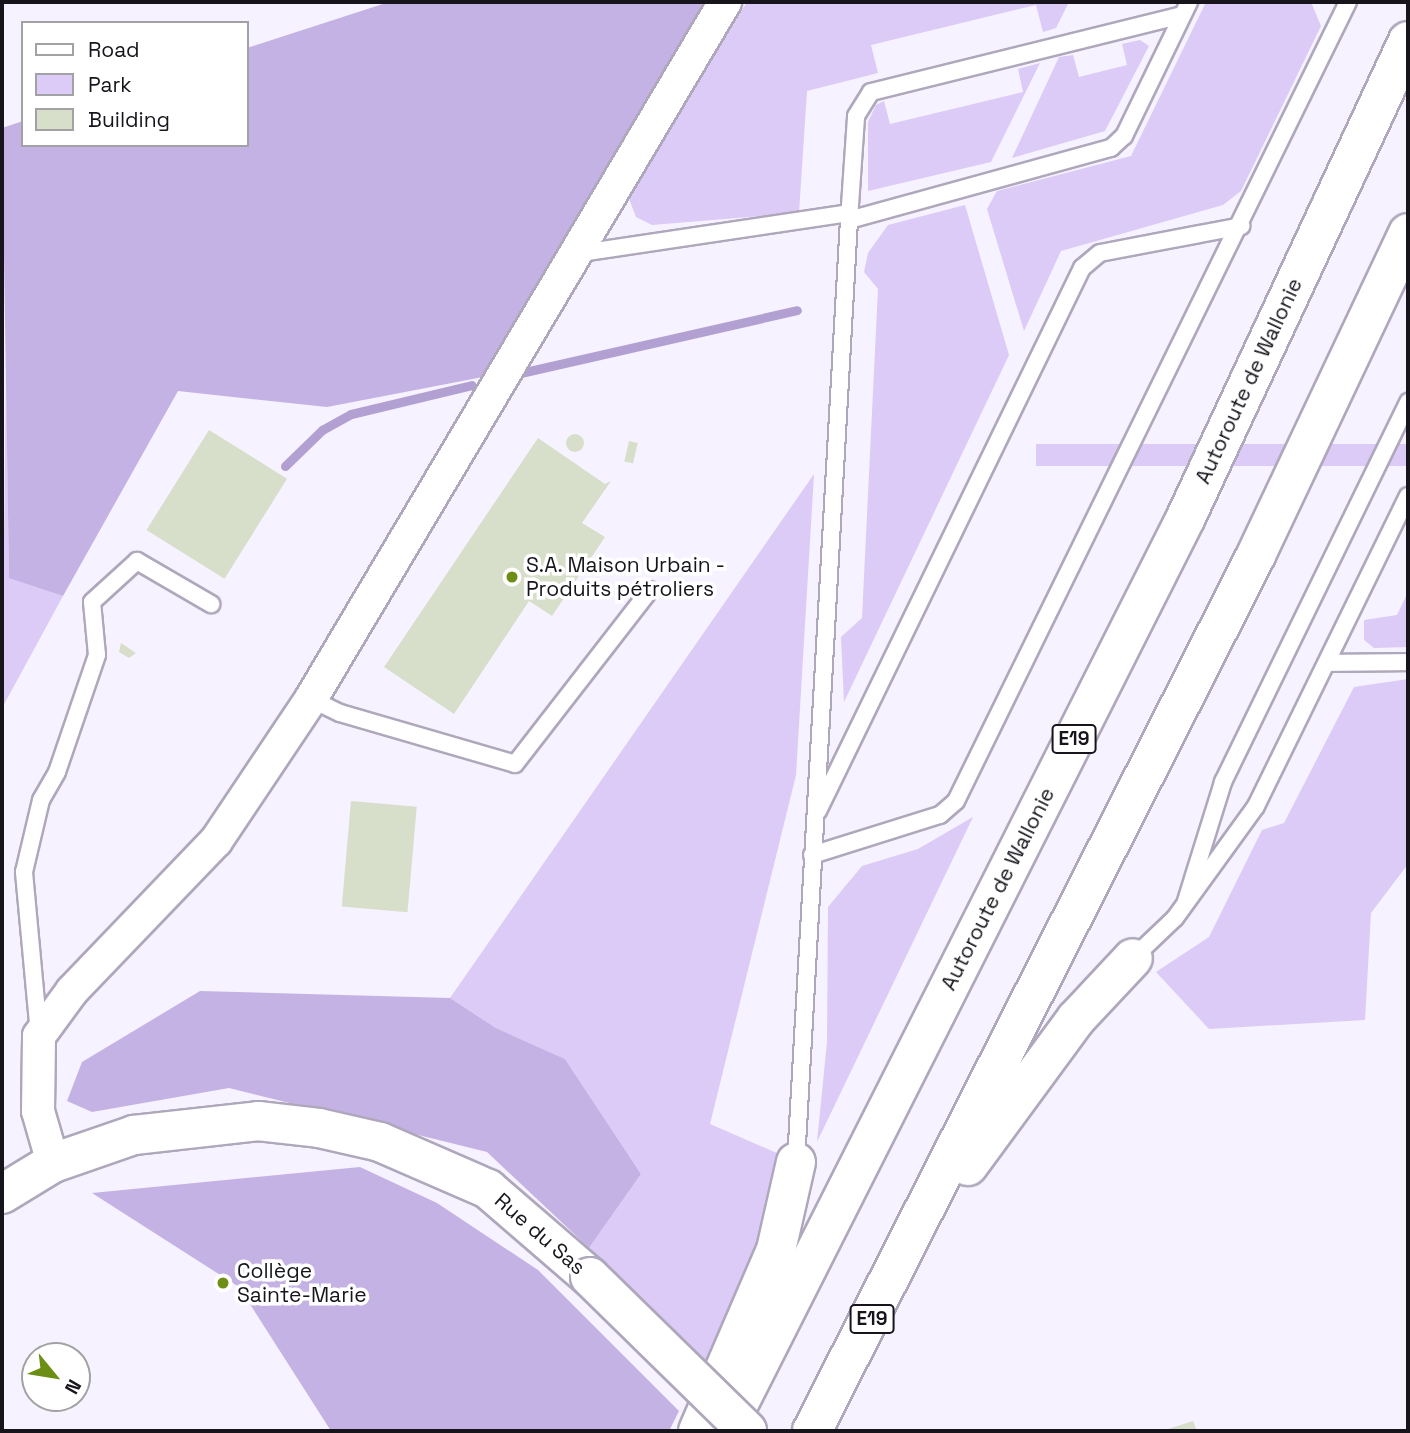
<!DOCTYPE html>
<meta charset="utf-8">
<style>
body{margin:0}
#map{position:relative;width:1410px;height:1433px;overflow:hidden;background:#f6f2ff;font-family:"Space Grotesk",sans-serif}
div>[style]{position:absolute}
.green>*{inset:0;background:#dbcbf6;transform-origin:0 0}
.forest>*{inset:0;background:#c5b2e5}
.stream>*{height:9px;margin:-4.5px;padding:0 4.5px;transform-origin:4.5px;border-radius:4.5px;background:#b3a0d2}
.building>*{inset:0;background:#d7dfcb;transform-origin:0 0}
.round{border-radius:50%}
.roads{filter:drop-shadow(2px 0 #afa7bb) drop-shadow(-2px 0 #afa7bb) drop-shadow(0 2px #afa7bb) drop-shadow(0 -2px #afa7bb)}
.service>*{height:16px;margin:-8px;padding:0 8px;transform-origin:8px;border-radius:8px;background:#fff}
.minor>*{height:32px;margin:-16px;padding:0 16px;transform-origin:16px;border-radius:16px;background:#fff}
.tertiary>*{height:38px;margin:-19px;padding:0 19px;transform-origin:19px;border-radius:19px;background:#fff}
.motorway>*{height:38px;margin:-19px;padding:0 19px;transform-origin:19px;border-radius:19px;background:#fff}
.bridges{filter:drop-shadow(2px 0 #afa7bb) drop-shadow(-2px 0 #afa7bb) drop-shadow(0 2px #afa7bb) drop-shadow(0 -2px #afa7bb)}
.tertiary-bridge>*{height:38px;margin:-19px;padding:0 19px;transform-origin:19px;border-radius:19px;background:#fff}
.dots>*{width:19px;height:19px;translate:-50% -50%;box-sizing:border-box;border:4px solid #fff;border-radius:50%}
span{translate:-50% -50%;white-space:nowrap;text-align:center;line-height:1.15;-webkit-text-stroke:7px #fff;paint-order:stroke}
.shield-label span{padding:2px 5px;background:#fff;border:2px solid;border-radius:5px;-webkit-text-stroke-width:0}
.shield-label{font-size:19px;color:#17141c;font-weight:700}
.street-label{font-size:21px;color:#17141c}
.poi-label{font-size:21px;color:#17141c}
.left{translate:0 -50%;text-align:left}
.frame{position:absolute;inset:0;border:4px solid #17141c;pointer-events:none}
.legend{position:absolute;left:21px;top:21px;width:228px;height:126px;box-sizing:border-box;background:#fff;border:2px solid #a2a1a4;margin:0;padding:9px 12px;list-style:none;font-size:21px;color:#17141c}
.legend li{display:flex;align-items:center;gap:14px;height:35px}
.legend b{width:35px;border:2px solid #a2a1a4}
.north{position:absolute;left:21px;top:1342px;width:70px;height:70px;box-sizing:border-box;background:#fff;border:2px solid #a2a1a4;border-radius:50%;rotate:120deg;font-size:19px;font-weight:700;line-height:28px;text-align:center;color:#17141c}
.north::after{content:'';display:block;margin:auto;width:24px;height:32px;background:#6c8e14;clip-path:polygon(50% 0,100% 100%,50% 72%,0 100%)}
</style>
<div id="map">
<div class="green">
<div style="clip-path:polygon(747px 2px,1069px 2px,1056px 28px,1043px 32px,1036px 5px,871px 45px,878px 73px,807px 91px,799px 213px,652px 225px,636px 217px,628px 196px)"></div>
<div style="clip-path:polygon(1206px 2px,1311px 2px,1321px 26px,1241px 191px,1223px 205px,1061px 251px,1024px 331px,987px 209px,997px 191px,1131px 156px)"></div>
<div style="clip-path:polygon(1140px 40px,1149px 46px,1105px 131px,1012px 158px,1059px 57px,1073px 55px,1079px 77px,1127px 65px,1122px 44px)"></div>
<div style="clip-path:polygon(1040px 63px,991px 162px,868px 191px,868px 122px,876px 105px,884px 101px,890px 124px,1023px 92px,1018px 69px)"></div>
<div style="clip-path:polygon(965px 205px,1009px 355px,844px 702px,841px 637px,862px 618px,878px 289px,864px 272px,868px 253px,888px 225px)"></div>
<div style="clip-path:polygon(6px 373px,9px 577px,63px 596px,2px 708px)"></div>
<div style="left:1408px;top:444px;width:22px;height:372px;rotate:90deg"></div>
<div style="clip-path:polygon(814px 474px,796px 775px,710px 1124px,779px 1154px,769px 1215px,707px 1363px,589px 1248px,641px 1174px,565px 1059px,496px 1028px,450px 998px)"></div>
<div style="clip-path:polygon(1408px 592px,1408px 647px,1374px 648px,1364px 640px,1364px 620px,1397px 615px)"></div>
<div style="clip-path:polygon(1408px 679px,1408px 864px,1371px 913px,1365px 1020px,1209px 1029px,1156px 972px,1209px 937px,1262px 830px,1284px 823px,1354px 687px)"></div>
<div style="clip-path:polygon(973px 817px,817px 1142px,827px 1042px,828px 907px,862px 866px,918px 849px)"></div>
</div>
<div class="forest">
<div style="clip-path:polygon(389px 2px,710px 2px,483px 377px,327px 407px,178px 391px,63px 596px,9px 578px,2px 128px,23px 121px,23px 145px,247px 145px,247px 48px)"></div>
<div style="clip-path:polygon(200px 991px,450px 998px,496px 1028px,565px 1059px,641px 1174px,589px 1248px,487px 1152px,229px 1088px,92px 1112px,67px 1101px,82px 1062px)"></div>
<div style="clip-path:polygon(360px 1167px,437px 1203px,538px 1270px,679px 1411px,669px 1431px,331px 1431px,239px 1287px,92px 1193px)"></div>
</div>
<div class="stream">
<div style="left:516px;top:374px;width:288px;rotate:-12.8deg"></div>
<div style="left:285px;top:466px;width:52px;rotate:-44.2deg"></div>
<div style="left:322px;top:430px;width:33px;rotate:-29deg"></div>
<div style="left:351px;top:414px;width:124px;rotate:-13.5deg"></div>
</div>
<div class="building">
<div style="left:209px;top:430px;width:92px;height:118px;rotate:32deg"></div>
<div class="round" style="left:566px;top:434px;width:18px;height:18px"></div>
<div style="clip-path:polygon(538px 438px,605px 484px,611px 481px,582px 523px,605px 537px,552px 616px,529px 601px,454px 714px,384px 667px)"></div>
<div style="left:629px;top:441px;width:9px;height:21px;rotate:13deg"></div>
<div style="clip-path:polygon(121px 643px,136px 653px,129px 658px,119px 652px)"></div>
<div style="left:351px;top:801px;width:66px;height:106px;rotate:5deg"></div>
<div style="clip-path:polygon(1193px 1421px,1197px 1431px,1162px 1431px)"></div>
</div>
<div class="roads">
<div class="service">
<div style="left:849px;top:220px;width:104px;rotate:-86.1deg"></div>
<div style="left:856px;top:116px;width:28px;rotate:-58deg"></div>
<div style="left:871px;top:92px;width:320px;rotate:-13.9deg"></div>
<div style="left:575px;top:254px;width:277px;rotate:-8.5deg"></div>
<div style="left:1328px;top:663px;width:80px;rotate:-0.7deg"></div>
<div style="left:311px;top:699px;width:32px;rotate:26deg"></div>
<div style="left:340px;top:713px;width:182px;rotate:16.2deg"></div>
<div style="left:515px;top:764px;width:220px;rotate:-52.2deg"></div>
<div style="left:818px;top:811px;width:604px;rotate:-64.07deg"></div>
<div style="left:1082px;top:268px;width:23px;rotate:-40deg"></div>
<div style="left:1100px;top:253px;width:144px;rotate:-10.8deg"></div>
<div style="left:812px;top:855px;width:134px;rotate:-17.4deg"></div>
<div style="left:940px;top:815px;width:21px;rotate:-41deg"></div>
<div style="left:956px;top:801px;width:890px;rotate:-63.87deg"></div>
<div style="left:1186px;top:901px;width:125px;rotate:-72.7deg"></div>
<div style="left:1223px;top:782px;width:423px;rotate:-64deg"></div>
<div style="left:1133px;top:958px;width:58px;rotate:-43.6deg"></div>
<div style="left:1175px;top:918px;width:138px;rotate:-54.1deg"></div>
<div style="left:1256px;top:806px;width:345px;rotate:-63.9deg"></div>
<div style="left:39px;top:1034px;width:163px;rotate:-95.3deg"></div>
<div style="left:24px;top:872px;width:74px;rotate:-76.7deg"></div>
<div style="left:41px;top:800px;width:32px;rotate:-60deg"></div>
<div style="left:57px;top:772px;width:124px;rotate:-71.1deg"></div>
<div style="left:97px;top:655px;width:53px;rotate:-95.4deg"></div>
<div style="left:92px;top:602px;width:61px;rotate:-42.3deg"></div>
<div style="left:137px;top:561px;width:86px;rotate:30.2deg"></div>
<div style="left:796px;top:1162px;width:943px;rotate:-86.78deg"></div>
<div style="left:849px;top:220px;width:272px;rotate:-15.4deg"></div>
<div style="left:1111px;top:148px;width:18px;rotate:-43deg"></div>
<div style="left:1124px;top:136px;width:149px;rotate:-64.1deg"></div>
</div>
<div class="minor">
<div style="left:53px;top:1163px;width:54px;rotate:-106.1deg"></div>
<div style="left:38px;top:1111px;width:75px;rotate:-89.2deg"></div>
<div style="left:39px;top:1036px;width:56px;rotate:-53.7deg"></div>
<div style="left:72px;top:991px;width:208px;rotate:-46.2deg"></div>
<div style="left:216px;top:841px;width:171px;rotate:-56.2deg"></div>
<div style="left:311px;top:699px;width:811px;rotate:-59.29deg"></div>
</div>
<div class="tertiary">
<div style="left:2px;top:1194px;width:60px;rotate:-31.3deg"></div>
<div style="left:53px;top:1163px;width:86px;rotate:-19.1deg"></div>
<div style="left:134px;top:1135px;width:125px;rotate:-6.4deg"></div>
<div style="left:258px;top:1121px;width:61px;rotate:6.5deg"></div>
<div style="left:319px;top:1128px;width:63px;rotate:12.9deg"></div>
<div style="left:380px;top:1142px;width:118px;rotate:23.5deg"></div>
<div style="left:488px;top:1189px;width:135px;rotate:40.8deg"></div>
</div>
<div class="motorway">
<div style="left:968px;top:1166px;width:182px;rotate:-53.7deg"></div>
<div style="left:1076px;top:1019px;width:83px;rotate:-46.9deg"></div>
<div style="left:698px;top:1431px;width:197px;rotate:-66.7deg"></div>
<div style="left:776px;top:1250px;width:90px;rotate:-77.2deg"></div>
<div style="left:725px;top:1431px;width:1024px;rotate:-63.23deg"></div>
<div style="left:1186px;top:517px;width:525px;rotate:-65deg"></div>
<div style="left:812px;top:1431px;width:982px;rotate:-63.12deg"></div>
<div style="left:1256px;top:555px;width:356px;rotate:-64.7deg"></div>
</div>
</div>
<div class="bridges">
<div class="tertiary-bridge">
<div style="left:590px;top:1277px;width:220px;rotate:44.4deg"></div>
</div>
</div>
<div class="dots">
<div style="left:512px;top:577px;background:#6c8e14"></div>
<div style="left:223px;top:1283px;background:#6c8e14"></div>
</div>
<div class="shield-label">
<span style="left:1074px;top:739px">E19</span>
<span style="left:872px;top:1319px">E19</span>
</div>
<div class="street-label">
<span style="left:1249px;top:381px;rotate:-65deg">Autoroute de Wallonie</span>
<span style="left:998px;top:889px;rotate:-63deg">Autoroute de Wallonie</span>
<span style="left:540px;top:1234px;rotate:41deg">Rue du Sas</span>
</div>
<div class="poi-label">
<span class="left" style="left:526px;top:577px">S.A. Maison Urbain -<br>Produits pétroliers</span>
<span class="left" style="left:237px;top:1283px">Collège<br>Sainte-Marie</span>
</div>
<div class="frame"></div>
<ul class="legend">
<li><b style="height:9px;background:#fff"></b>Road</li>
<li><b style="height:19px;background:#dbcbf6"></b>Park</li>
<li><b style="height:19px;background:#d7dfcb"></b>Building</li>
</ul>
<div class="north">N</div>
</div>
